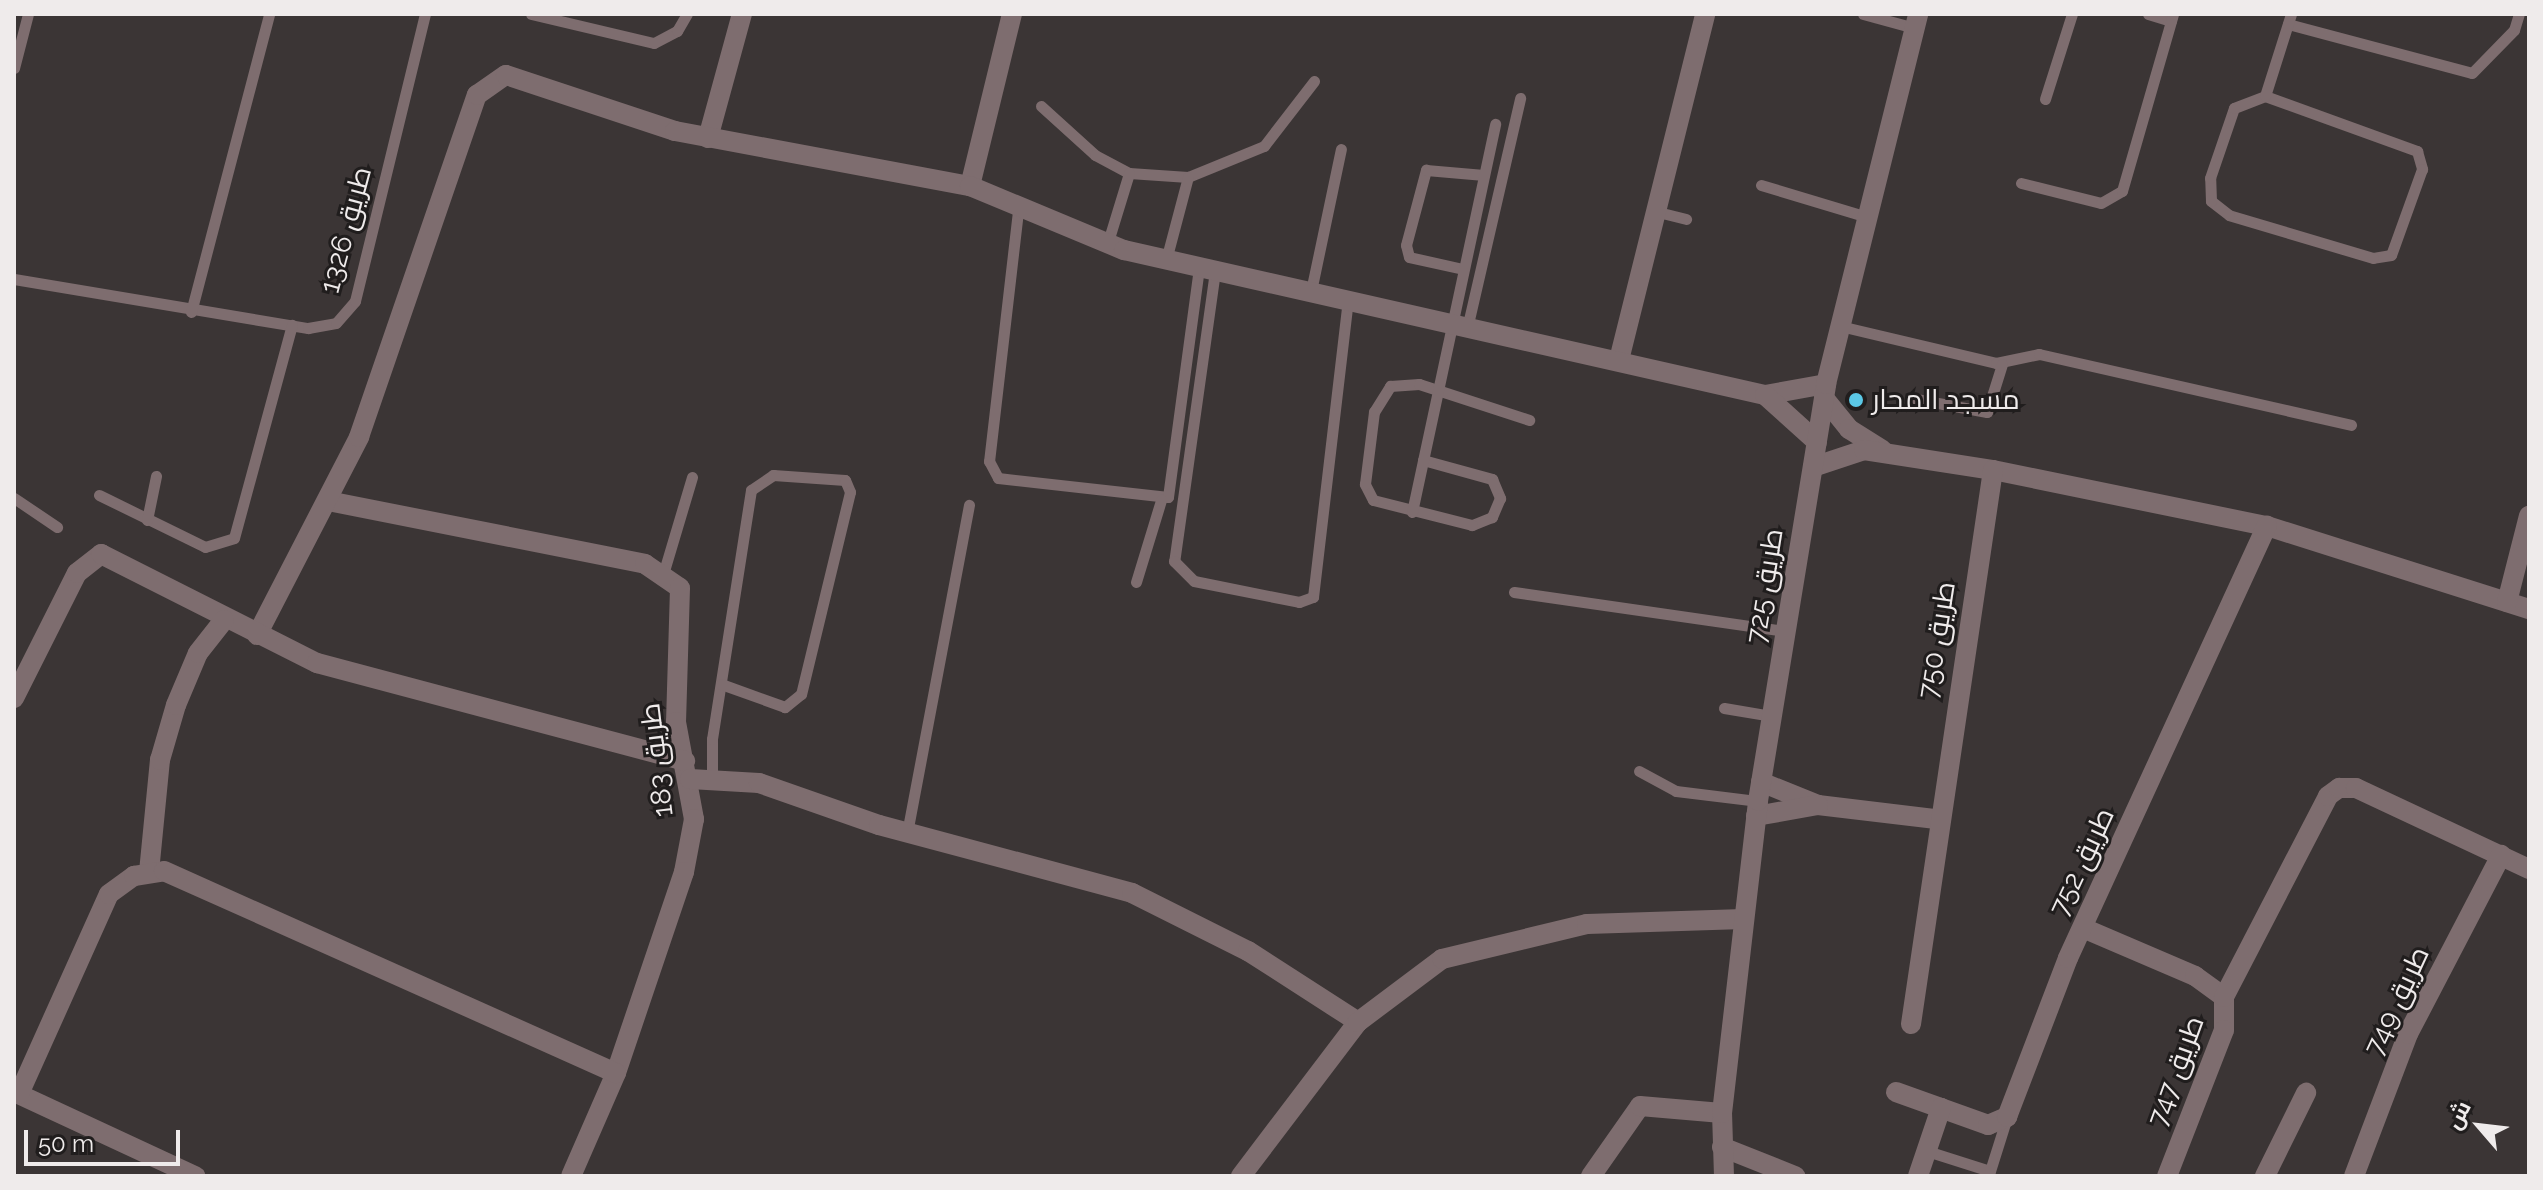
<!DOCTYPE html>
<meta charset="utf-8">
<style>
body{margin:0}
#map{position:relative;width:2543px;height:1190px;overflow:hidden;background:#3b3535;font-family:Raleway,Cairo,sans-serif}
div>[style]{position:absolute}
.lane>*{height:11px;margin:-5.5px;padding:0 5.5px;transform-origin:5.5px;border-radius:5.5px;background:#7e6d6f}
.street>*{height:20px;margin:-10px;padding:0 10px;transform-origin:10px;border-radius:10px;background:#7e6d6f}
.dots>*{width:22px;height:22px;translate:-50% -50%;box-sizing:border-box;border:4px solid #201d1d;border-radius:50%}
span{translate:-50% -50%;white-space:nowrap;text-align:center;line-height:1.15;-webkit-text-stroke:6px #201d1d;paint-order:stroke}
.street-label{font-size:28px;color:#efebeb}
.poi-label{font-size:28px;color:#efebeb}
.left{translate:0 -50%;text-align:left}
.frame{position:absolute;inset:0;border:16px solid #efebeb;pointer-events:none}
.north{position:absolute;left:2439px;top:1086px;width:80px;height:80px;-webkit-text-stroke:6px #201d1d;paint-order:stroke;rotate:298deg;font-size:22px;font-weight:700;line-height:32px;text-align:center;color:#efebeb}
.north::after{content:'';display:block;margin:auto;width:28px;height:36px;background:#efebeb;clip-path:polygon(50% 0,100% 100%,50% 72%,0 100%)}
.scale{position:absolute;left:24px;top:1130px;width:156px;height:36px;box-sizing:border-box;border:4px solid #efebeb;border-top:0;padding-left:10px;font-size:24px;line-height:28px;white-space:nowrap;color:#efebeb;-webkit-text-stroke:6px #201d1d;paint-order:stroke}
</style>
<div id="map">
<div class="lane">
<div style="left:531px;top:14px;width:126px;rotate:13.3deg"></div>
<div style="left:654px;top:43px;width:26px;rotate:-28deg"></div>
<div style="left:677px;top:31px;width:20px;rotate:-60deg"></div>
<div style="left:1863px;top:14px;width:54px;rotate:15.1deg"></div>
<div style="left:2148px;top:14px;width:24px;rotate:17deg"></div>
<div style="left:2288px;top:24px;width:190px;rotate:14.9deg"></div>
<div style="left:2472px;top:73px;width:60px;rotate:-45.7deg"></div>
<div style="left:2514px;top:30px;width:17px;rotate:-73deg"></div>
<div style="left:14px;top:68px;width:56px;rotate:-75.5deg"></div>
<div style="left:2265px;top:96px;width:162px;rotate:19.9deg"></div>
<div style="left:2417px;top:151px;width:19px;rotate:74deg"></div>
<div style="left:2422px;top:169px;width:91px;rotate:109.8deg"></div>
<div style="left:2391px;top:255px;width:18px;rotate:171deg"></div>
<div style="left:2373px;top:258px;width:150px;rotate:-163.4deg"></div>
<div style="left:2229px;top:215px;width:23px;rotate:-142deg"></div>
<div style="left:2211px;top:201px;width:23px;rotate:-92deg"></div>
<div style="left:2210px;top:178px;width:74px;rotate:-71.1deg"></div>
<div style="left:2234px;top:108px;width:33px;rotate:-21deg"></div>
<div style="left:2265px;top:96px;width:86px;rotate:-72.4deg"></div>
<div style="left:2045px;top:99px;width:89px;rotate:-72.4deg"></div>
<div style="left:1041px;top:106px;width:73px;rotate:42.2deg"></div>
<div style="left:1095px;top:155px;width:38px;rotate:28deg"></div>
<div style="left:1129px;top:173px;width:59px;rotate:3.9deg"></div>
<div style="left:1188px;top:177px;width:82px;rotate:-22.2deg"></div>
<div style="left:1264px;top:146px;width:82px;rotate:-52.4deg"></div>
<div style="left:2021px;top:183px;width:82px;rotate:14deg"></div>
<div style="left:2101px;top:203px;width:24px;rotate:-30deg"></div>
<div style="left:2122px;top:191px;width:184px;rotate:-73.9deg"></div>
<div style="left:1761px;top:185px;width:111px;rotate:16.8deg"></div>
<div style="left:1018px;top:211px;width:252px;rotate:96.6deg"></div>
<div style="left:989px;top:461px;width:19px;rotate:62deg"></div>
<div style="left:998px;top:478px;width:171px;rotate:6.4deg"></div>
<div style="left:1168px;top:497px;width:232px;rotate:-82.3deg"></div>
<div style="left:1658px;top:212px;width:29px;rotate:14deg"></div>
<div style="left:1107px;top:245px;width:75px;rotate:-73deg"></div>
<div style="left:1166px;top:260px;width:86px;rotate:-75.2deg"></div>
<div style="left:1463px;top:269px;width:55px;rotate:-167.5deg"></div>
<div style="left:1409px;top:257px;width:12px;rotate:-104deg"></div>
<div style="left:1406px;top:245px;width:78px;rotate:-75.1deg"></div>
<div style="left:1426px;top:170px;width:58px;rotate:4.9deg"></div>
<div style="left:1215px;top:271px;width:293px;rotate:98deg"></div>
<div style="left:1174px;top:561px;width:28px;rotate:45deg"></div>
<div style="left:1194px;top:581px;width:107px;rotate:11.3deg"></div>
<div style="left:1299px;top:602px;width:15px;rotate:-20deg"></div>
<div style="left:1313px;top:597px;width:300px;rotate:-83.3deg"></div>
<div style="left:14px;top:279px;width:298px;rotate:9.5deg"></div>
<div style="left:308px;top:328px;width:28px;rotate:-10deg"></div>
<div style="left:336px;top:323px;width:29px;rotate:-49deg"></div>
<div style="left:355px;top:301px;width:295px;rotate:-76.3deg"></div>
<div style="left:1311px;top:291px;width:145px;rotate:-78.1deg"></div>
<div style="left:191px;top:312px;width:308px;rotate:-75.3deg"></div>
<div style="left:1468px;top:324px;width:232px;rotate:-77deg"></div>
<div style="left:1840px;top:326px;width:160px;rotate:13.3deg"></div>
<div style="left:1996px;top:363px;width:44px;rotate:-11.8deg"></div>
<div style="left:2039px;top:354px;width:320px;rotate:12.8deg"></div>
<div style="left:1916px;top:399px;width:72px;rotate:10.4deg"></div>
<div style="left:1987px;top:412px;width:50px;rotate:-72.6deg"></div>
<div style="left:1423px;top:460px;width:72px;rotate:15.4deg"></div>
<div style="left:1492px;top:479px;width:21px;rotate:67deg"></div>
<div style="left:1500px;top:498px;width:21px;rotate:113deg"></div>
<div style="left:1492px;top:517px;width:22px;rotate:158deg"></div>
<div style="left:1472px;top:525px;width:102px;rotate:-165.8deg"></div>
<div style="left:1373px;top:500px;width:18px;rotate:-117deg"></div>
<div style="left:1365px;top:484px;width:73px;rotate:-82.9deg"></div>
<div style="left:1374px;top:412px;width:31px;rotate:-58deg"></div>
<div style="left:1390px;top:386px;width:29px;rotate:-4deg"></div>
<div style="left:1419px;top:384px;width:116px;rotate:18.1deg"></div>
<div style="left:99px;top:495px;width:118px;rotate:26.1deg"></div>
<div style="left:205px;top:547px;width:30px;rotate:-17deg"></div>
<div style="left:234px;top:538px;width:221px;rotate:-74.8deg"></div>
<div style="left:14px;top:498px;width:52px;rotate:34deg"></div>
<div style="left:1412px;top:512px;width:397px;rotate:-77.9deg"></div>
<div style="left:147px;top:520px;width:45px;rotate:-78.4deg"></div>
<div style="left:664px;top:571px;width:98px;rotate:-73.4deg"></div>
<div style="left:1136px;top:582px;width:86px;rotate:-73deg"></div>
<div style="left:1514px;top:592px;width:275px;rotate:8.2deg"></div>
<div style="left:1724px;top:708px;width:49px;rotate:9.5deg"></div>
<div style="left:1639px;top:771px;width:42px;rotate:28.4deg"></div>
<div style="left:1676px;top:791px;width:83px;rotate:7deg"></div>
<div style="left:712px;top:778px;width:39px;rotate:-90deg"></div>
<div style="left:712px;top:739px;width:252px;rotate:-81.1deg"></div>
<div style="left:751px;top:490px;width:27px;rotate:-34deg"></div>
<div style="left:773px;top:475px;width:72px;rotate:4deg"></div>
<div style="left:845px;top:480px;width:13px;rotate:67deg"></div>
<div style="left:850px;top:492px;width:208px;rotate:103.6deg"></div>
<div style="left:801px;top:694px;width:21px;rotate:141deg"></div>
<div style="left:785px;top:707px;width:68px;rotate:-160.2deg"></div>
<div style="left:907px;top:833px;width:334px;rotate:-79.3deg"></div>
<div style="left:1927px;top:1151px;width:66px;rotate:17.6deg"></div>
<div style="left:1990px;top:1171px;width:57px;rotate:-72.5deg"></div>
</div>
<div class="street">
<div style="left:708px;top:138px;width:129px;rotate:-74.7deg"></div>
<div style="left:970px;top:186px;width:177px;rotate:-76.3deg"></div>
<div style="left:1620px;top:356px;width:352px;rotate:-76deg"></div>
<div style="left:1765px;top:395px;width:62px;rotate:-10.2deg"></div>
<div style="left:1824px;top:398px;width:40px;rotate:51deg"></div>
<div style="left:1849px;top:429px;width:39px;rotate:32deg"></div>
<div style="left:1813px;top:467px;width:54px;rotate:-18.4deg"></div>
<div style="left:1864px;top:450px;width:131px;rotate:8.8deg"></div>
<div style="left:1993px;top:470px;width:280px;rotate:11.6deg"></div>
<div style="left:2267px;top:526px;width:275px;rotate:17.6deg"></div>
<div style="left:328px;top:501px;width:323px;rotate:11.2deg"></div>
<div style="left:645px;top:564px;width:42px;rotate:34.4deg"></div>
<div style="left:680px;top:588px;width:134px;rotate:91.7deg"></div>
<div style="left:676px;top:722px;width:99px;rotate:79.5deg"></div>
<div style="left:694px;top:819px;width:54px;rotate:100.7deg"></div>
<div style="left:684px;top:872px;width:212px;rotate:108.7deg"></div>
<div style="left:616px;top:1073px;width:112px;rotate:113.6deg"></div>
<div style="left:2507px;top:602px;width:89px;rotate:-75.7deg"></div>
<div style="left:257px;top:635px;width:223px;rotate:-62.7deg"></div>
<div style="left:359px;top:437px;width:362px;rotate:-71deg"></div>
<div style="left:477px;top:95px;width:35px;rotate:-35deg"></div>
<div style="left:506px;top:75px;width:178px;rotate:18.3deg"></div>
<div style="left:675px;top:131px;width:300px;rotate:10.6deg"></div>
<div style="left:970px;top:186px;width:167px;rotate:22.6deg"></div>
<div style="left:1124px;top:250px;width:657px;rotate:12.75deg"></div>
<div style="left:1765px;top:395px;width:70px;rotate:42.1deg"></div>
<div style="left:14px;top:698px;width:140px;rotate:-63.3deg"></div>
<div style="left:77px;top:573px;width:31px;rotate:-38deg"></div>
<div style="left:101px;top:554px;width:242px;rotate:26.8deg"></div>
<div style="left:317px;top:663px;width:381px;rotate:14.9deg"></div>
<div style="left:690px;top:779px;width:69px;rotate:3.3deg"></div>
<div style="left:759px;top:783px;width:127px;rotate:19.3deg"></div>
<div style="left:879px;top:825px;width:262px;rotate:15deg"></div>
<div style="left:1132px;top:893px;width:130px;rotate:26.6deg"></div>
<div style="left:1248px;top:951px;width:131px;rotate:32.8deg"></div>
<div style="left:1761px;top:782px;width:61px;rotate:22deg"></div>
<div style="left:1818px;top:805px;width:119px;rotate:6.8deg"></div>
<div style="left:1756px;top:816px;width:63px;rotate:-10.1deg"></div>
<div style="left:149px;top:872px;width:113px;rotate:-84.4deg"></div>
<div style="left:160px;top:760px;width:57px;rotate:-73.8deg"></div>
<div style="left:176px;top:705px;width:56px;rotate:-67.1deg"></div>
<div style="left:198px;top:653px;width:42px;rotate:-51.8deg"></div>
<div style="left:2083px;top:928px;width:122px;rotate:23.2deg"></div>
<div style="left:2195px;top:976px;width:36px;rotate:36deg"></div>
<div style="left:2224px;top:997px;width:33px;rotate:90deg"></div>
<div style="left:2224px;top:1030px;width:157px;rotate:111.3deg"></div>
<div style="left:2224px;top:997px;width:226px;rotate:-62.6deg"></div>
<div style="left:2328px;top:796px;width:14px;rotate:-36deg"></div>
<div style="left:2339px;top:788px;width:17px"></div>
<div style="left:2356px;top:788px;width:191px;rotate:25.1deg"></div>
<div style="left:1911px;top:1024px;width:560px;rotate:-81.58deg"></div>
<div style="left:14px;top:1092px;width:200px;rotate:24.9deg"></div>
<div style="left:1896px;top:1092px;width:98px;rotate:19.7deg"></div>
<div style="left:1988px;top:1125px;width:21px;rotate:-23deg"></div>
<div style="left:2007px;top:1117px;width:170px;rotate:-69deg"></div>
<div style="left:2068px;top:958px;width:476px;rotate:-65.3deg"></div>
<div style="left:19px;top:1094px;width:219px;rotate:-65.8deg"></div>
<div style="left:109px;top:894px;width:31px;rotate:-36deg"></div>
<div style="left:134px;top:876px;width:30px;rotate:-9deg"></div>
<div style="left:164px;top:871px;width:495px;rotate:24.1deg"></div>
<div style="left:1722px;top:1147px;width:79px;rotate:21.7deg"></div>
<div style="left:1241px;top:1176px;width:193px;rotate:-52.8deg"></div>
<div style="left:1358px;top:1022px;width:105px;rotate:-36.9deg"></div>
<div style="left:1442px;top:959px;width:149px;rotate:-13.6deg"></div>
<div style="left:1587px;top:924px;width:157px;rotate:-1.8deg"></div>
<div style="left:1591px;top:1176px;width:85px;rotate:-55deg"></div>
<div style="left:1640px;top:1106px;width:82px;rotate:4.9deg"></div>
<div style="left:1724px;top:1176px;width:63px;rotate:-91.8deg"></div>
<div style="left:1722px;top:1113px;width:314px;rotate:-83.4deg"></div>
<div style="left:1758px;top:801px;width:423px;rotate:-80.7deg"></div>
<div style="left:1826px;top:384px;width:381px;rotate:-76deg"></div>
<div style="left:1918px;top:1176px;width:72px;rotate:-71.3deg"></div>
<div style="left:2265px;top:1176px;width:93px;rotate:-63.7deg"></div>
<div style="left:2354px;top:1176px;width:152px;rotate:-69.2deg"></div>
<div style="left:2408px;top:1034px;width:202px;rotate:-62.5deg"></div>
</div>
<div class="dots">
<div style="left:1856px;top:400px;background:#5bc8e6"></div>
</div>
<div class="street-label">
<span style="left:346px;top:230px;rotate:-75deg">طريق 1326</span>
<span style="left:1765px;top:586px;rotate:-81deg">طريق 725</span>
<span style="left:1937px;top:640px;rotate:-81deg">طريق 750</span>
<span style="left:657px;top:760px;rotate:-97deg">طريق 183</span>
<span style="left:2082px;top:862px;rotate:-65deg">طريق 752</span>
<span style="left:2397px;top:1001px;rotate:-65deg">طريق 749</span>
<span style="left:2176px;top:1071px;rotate:-70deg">طريق 747</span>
</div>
<div class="poi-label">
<span class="left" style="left:1872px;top:400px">مسجد المحار</span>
</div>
<div class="frame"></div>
<div class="north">ش</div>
<div class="scale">50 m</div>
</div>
